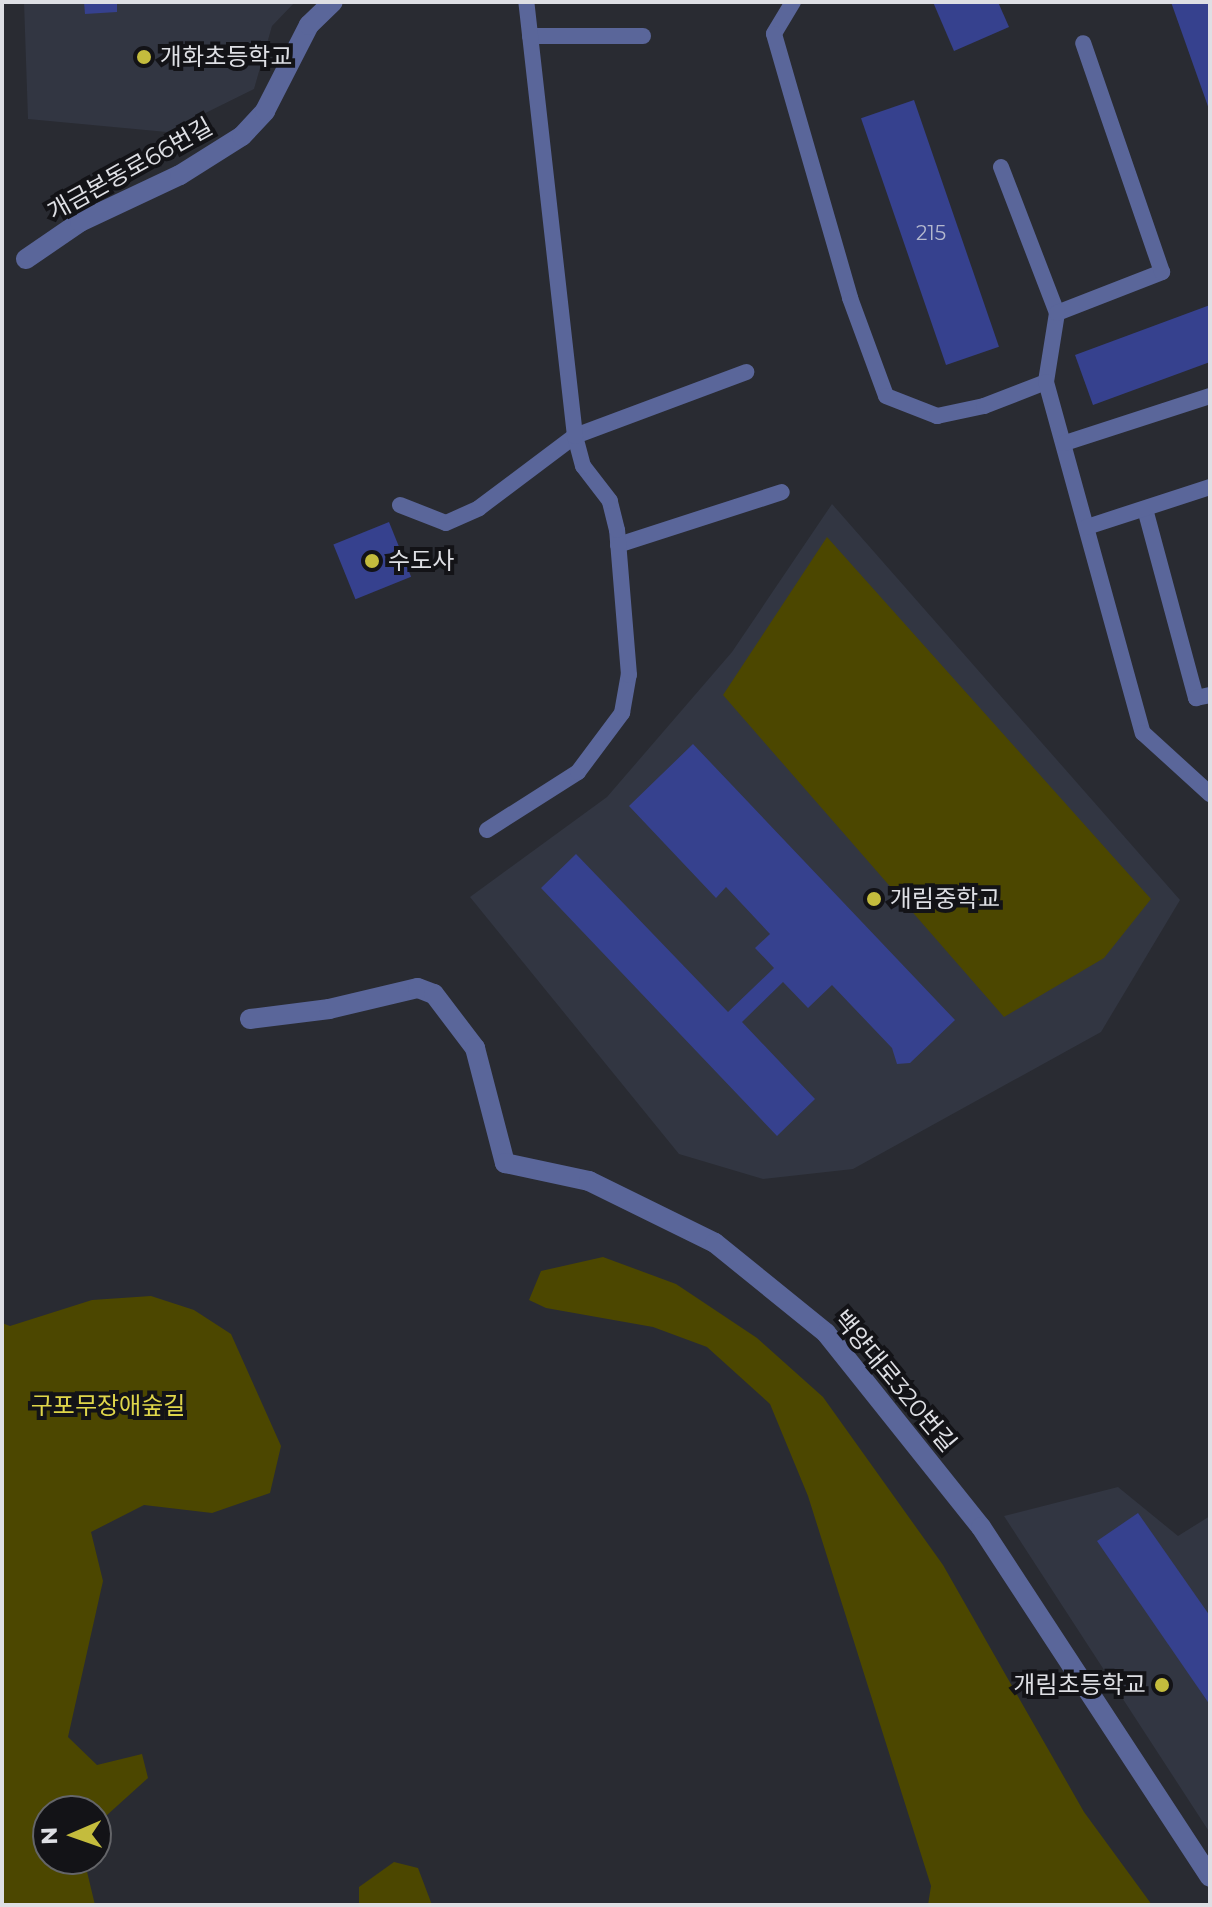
<!DOCTYPE html>
<meta charset="utf-8">
<style>
body{margin:0}
#map{position:relative;width:1212px;height:1907px;overflow:hidden;background:#292b32;font-family:Montserrat,"Noto Sans KR",sans-serif}
div>[style]{position:absolute}
.built>*{inset:0;background:#323642}
.green>*{inset:0;background:#4c4700}
.building>*{inset:0;background:#36418e;transform-origin:0 0}
.lane>*{height:16px;margin:-8px;padding:0 8px;transform-origin:8px;border-radius:8px;background:#5a669a}
.street>*{height:20px;margin:-10px;padding:0 10px;transform-origin:10px;border-radius:10px;background:#5a669a}
.dots>*{width:22px;height:22px;translate:-50% -50%;box-sizing:border-box;border:4px solid #131317;border-radius:50%}
span{translate:-50% -50%;white-space:nowrap;text-align:center;line-height:1.15;-webkit-text-stroke:8px #131317;paint-order:stroke}
.number-label{font-size:20px;color:#b4b8ce}
.number-label span{-webkit-text-stroke-width:0}
.poi-label{font-size:24px;color:#dedfe4}
.left{translate:0 -50%;text-align:left}
.right{translate:-100% -50%;text-align:right}
.street-label{font-size:24px;color:#dedfe4}
.park-label{font-size:24px;color:#dfd64a}
.frame{position:absolute;inset:0;border:4px solid #dedfe4;pointer-events:none}
.north{position:absolute;left:32px;top:1795px;width:80px;height:80px;box-sizing:border-box;background:#131317;border:2px solid #646569;border-radius:50%;rotate:268deg;font-size:22px;font-weight:700;line-height:32px;text-align:center;color:#dedfe4}
.north::after{content:'';display:block;margin:auto;width:28px;height:36px;background:#c4bc3d;clip-path:polygon(50% 0,100% 100%,50% 72%,0 100%)}
</style>
<div id="map">
<div class="built">
<div style="clip-path:polygon(24px 2px,295px 2px,272px 26px,254px 89px,167px 132px,28px 119px)"></div>
<div style="clip-path:polygon(832px 504px,1180px 900px,1101px 1032px,853px 1169px,763px 1179px,679px 1154px,470px 897px,607px 797px,732px 652px)"></div>
<div style="clip-path:polygon(1118px 1487px,1178px 1536px,1210px 1516px,1210px 1833px,1004px 1516px)"></div>
</div>
<div class="green">
<div style="clip-path:polygon(827px 537px,1151px 899px,1104px 958px,1004px 1017px,723px 695px)"></div>
<div style="clip-path:polygon(603px 1257px,676px 1284px,757px 1338px,823px 1397px,943px 1565px,1084px 1812px,1152px 1905px,928px 1905px,931px 1886px,808px 1496px,770px 1404px,707px 1347px,653px 1327px,546px 1308px,529px 1300px,541px 1271px)"></div>
<div style="clip-path:polygon(151px 1296px,194px 1310px,231px 1334px,281px 1446px,270px 1493px,212px 1513px,144px 1505px,91px 1532px,103px 1581px,68px 1737px,97px 1765px,142px 1754px,148px 1778px,96px 1825px,96px 1811px,48px 1811px,48px 1859px,84px 1859px,95px 1905px,2px 1905px,2px 1323px,10px 1326px,92px 1300px)"></div>
<div style="clip-path:polygon(394px 1862px,418px 1868px,432px 1905px,359px 1905px,359px 1887px)"></div>
</div>
<div class="building">
<div style="clip-path:polygon(84px 2px,117px 2px,117px 12px,85px 14px)"></div>
<div style="clip-path:polygon(933px 2px,998px 2px,1009px 27px,954px 51px)"></div>
<div style="clip-path:polygon(1171px 2px,1210px 2px,1210px 112px)"></div>
<div style="left:914px;top:100px;width:261px;height:56px;rotate:71deg"></div>
<div style="clip-path:polygon(1210px 305px,1210px 362px,1093px 405px,1075px 355px)"></div>
<div style="left:389px;top:522px;width:59px;height:60px;rotate:68deg"></div>
<div style="clip-path:polygon(693px 744px,955px 1020px,910px 1063px,897px 1064px,892px 1048px,832px 985px,808px 1008px,783px 982px,742px 1022px,815px 1099px,777px 1136px,541px 888px,576px 854px,728px 1012px,774px 968px,755px 948px,770px 934px,726px 887px,716px 898px,629px 806px)"></div>
<div style="clip-path:polygon(1138px 1513px,1210px 1616px,1210px 1705px,1097px 1541px)"></div>
</div>
<div class="lane">
<div style="left:793px;top:2px;width:37px;rotate:121deg"></div>
<div style="left:774px;top:34px;width:275px;rotate:73.9deg"></div>
<div style="left:850px;top:298px;width:104px;rotate:69.8deg"></div>
<div style="left:886px;top:396px;width:55px;rotate:21.4deg"></div>
<div style="left:937px;top:416px;width:48px;rotate:-12deg"></div>
<div style="left:984px;top:406px;width:66px;rotate:-21.2deg"></div>
<div style="left:530px;top:36px;width:113px"></div>
<div style="left:1001px;top:167px;width:156px;rotate:69deg"></div>
<div style="left:1057px;top:313px;width:70px;rotate:99.1deg"></div>
<div style="left:1046px;top:382px;width:364px;rotate:74.6deg"></div>
<div style="left:1143px;top:733px;width:91px;rotate:42.3deg"></div>
<div style="left:1057px;top:313px;width:113px;rotate:-21.3deg"></div>
<div style="left:1162px;top:272px;width:242px;rotate:-109deg"></div>
<div style="left:1065px;top:443px;width:152px;rotate:-18deg"></div>
<div style="left:400px;top:505px;width:49px;rotate:21.4deg"></div>
<div style="left:446px;top:523px;width:36px;rotate:-24deg"></div>
<div style="left:479px;top:508px;width:120px;rotate:-36.9deg"></div>
<div style="left:575px;top:436px;width:183px;rotate:-20.5deg"></div>
<div style="left:1145px;top:509px;width:196px;rotate:74.9deg"></div>
<div style="left:1196px;top:698px;width:14px;rotate:-12deg"></div>
<div style="left:1087px;top:527px;width:129px;rotate:-18deg"></div>
<div style="left:618px;top:545px;width:172px;rotate:-17.9deg"></div>
<div style="left:487px;top:830px;width:108px;rotate:-32.5deg"></div>
<div style="left:578px;top:772px;width:74px;rotate:-53.3deg"></div>
<div style="left:622px;top:713px;width:39px;rotate:-80deg"></div>
<div style="left:629px;top:675px;width:145px;rotate:-94.7deg"></div>
<div style="left:617px;top:530px;width:30px;rotate:-104deg"></div>
<div style="left:610px;top:501px;width:44px;rotate:-127.6deg"></div>
<div style="left:583px;top:466px;width:31px;rotate:-105deg"></div>
<div style="left:575px;top:436px;width:437px;rotate:-96.4deg"></div>
</div>
<div class="street">
<div style="left:26px;top:259px;width:65px;rotate:-34.4deg"></div>
<div style="left:80px;top:222px;width:110px;rotate:-25.2deg"></div>
<div style="left:180px;top:175px;width:73px;rotate:-32.2deg"></div>
<div style="left:242px;top:136px;width:34px;rotate:-47deg"></div>
<div style="left:265px;top:111px;width:97px;rotate:-62.9deg"></div>
<div style="left:309px;top:25px;width:33px;rotate:-44deg"></div>
<div style="left:250px;top:1019px;width:80px;rotate:-7.2deg"></div>
<div style="left:329px;top:1009px;width:91px;rotate:-13.3deg"></div>
<div style="left:418px;top:988px;width:17px;rotate:21deg"></div>
<div style="left:434px;top:994px;width:68px;rotate:52.8deg"></div>
<div style="left:475px;top:1048px;width:119px;rotate:75.4deg"></div>
<div style="left:505px;top:1163px;width:86px;rotate:12.1deg"></div>
<div style="left:589px;top:1181px;width:140px;rotate:26.2deg"></div>
<div style="left:715px;top:1243px;width:143px;rotate:39deg"></div>
<div style="left:826px;top:1333px;width:248px;rotate:51.4deg"></div>
<div style="left:981px;top:1527px;width:418px;rotate:56.8deg"></div>
</div>
<div class="dots">
<div style="left:144px;top:57px;background:#c4bc3d"></div>
<div style="left:372px;top:561px;background:#c4bc3d"></div>
<div style="left:874px;top:899px;background:#c4bc3d"></div>
<div style="left:1162px;top:1685px;background:#c4bc3d"></div>
</div>
<div class="number-label">
<span style="left:931px;top:233px">215</span>
</div>
<div class="poi-label">
<span class="left" style="left:160px;top:57px">개화초등학교</span>
<span class="left" style="left:388px;top:561px">수도사</span>
<span class="left" style="left:890px;top:899px">개림중학교</span>
<span class="right" style="left:1146px;top:1685px">개림초등학교</span>
</div>
<div class="street-label">
<span style="left:130px;top:169px;rotate:-29deg">개금본동로66번길</span>
<span style="left:895px;top:1381px;rotate:50deg">백양대로320번길</span>
</div>
<div class="park-label">
<span style="left:108px;top:1406px">구포무장애숲길</span>
</div>
<div class="frame"></div>
<div class="north">N</div>
</div>
